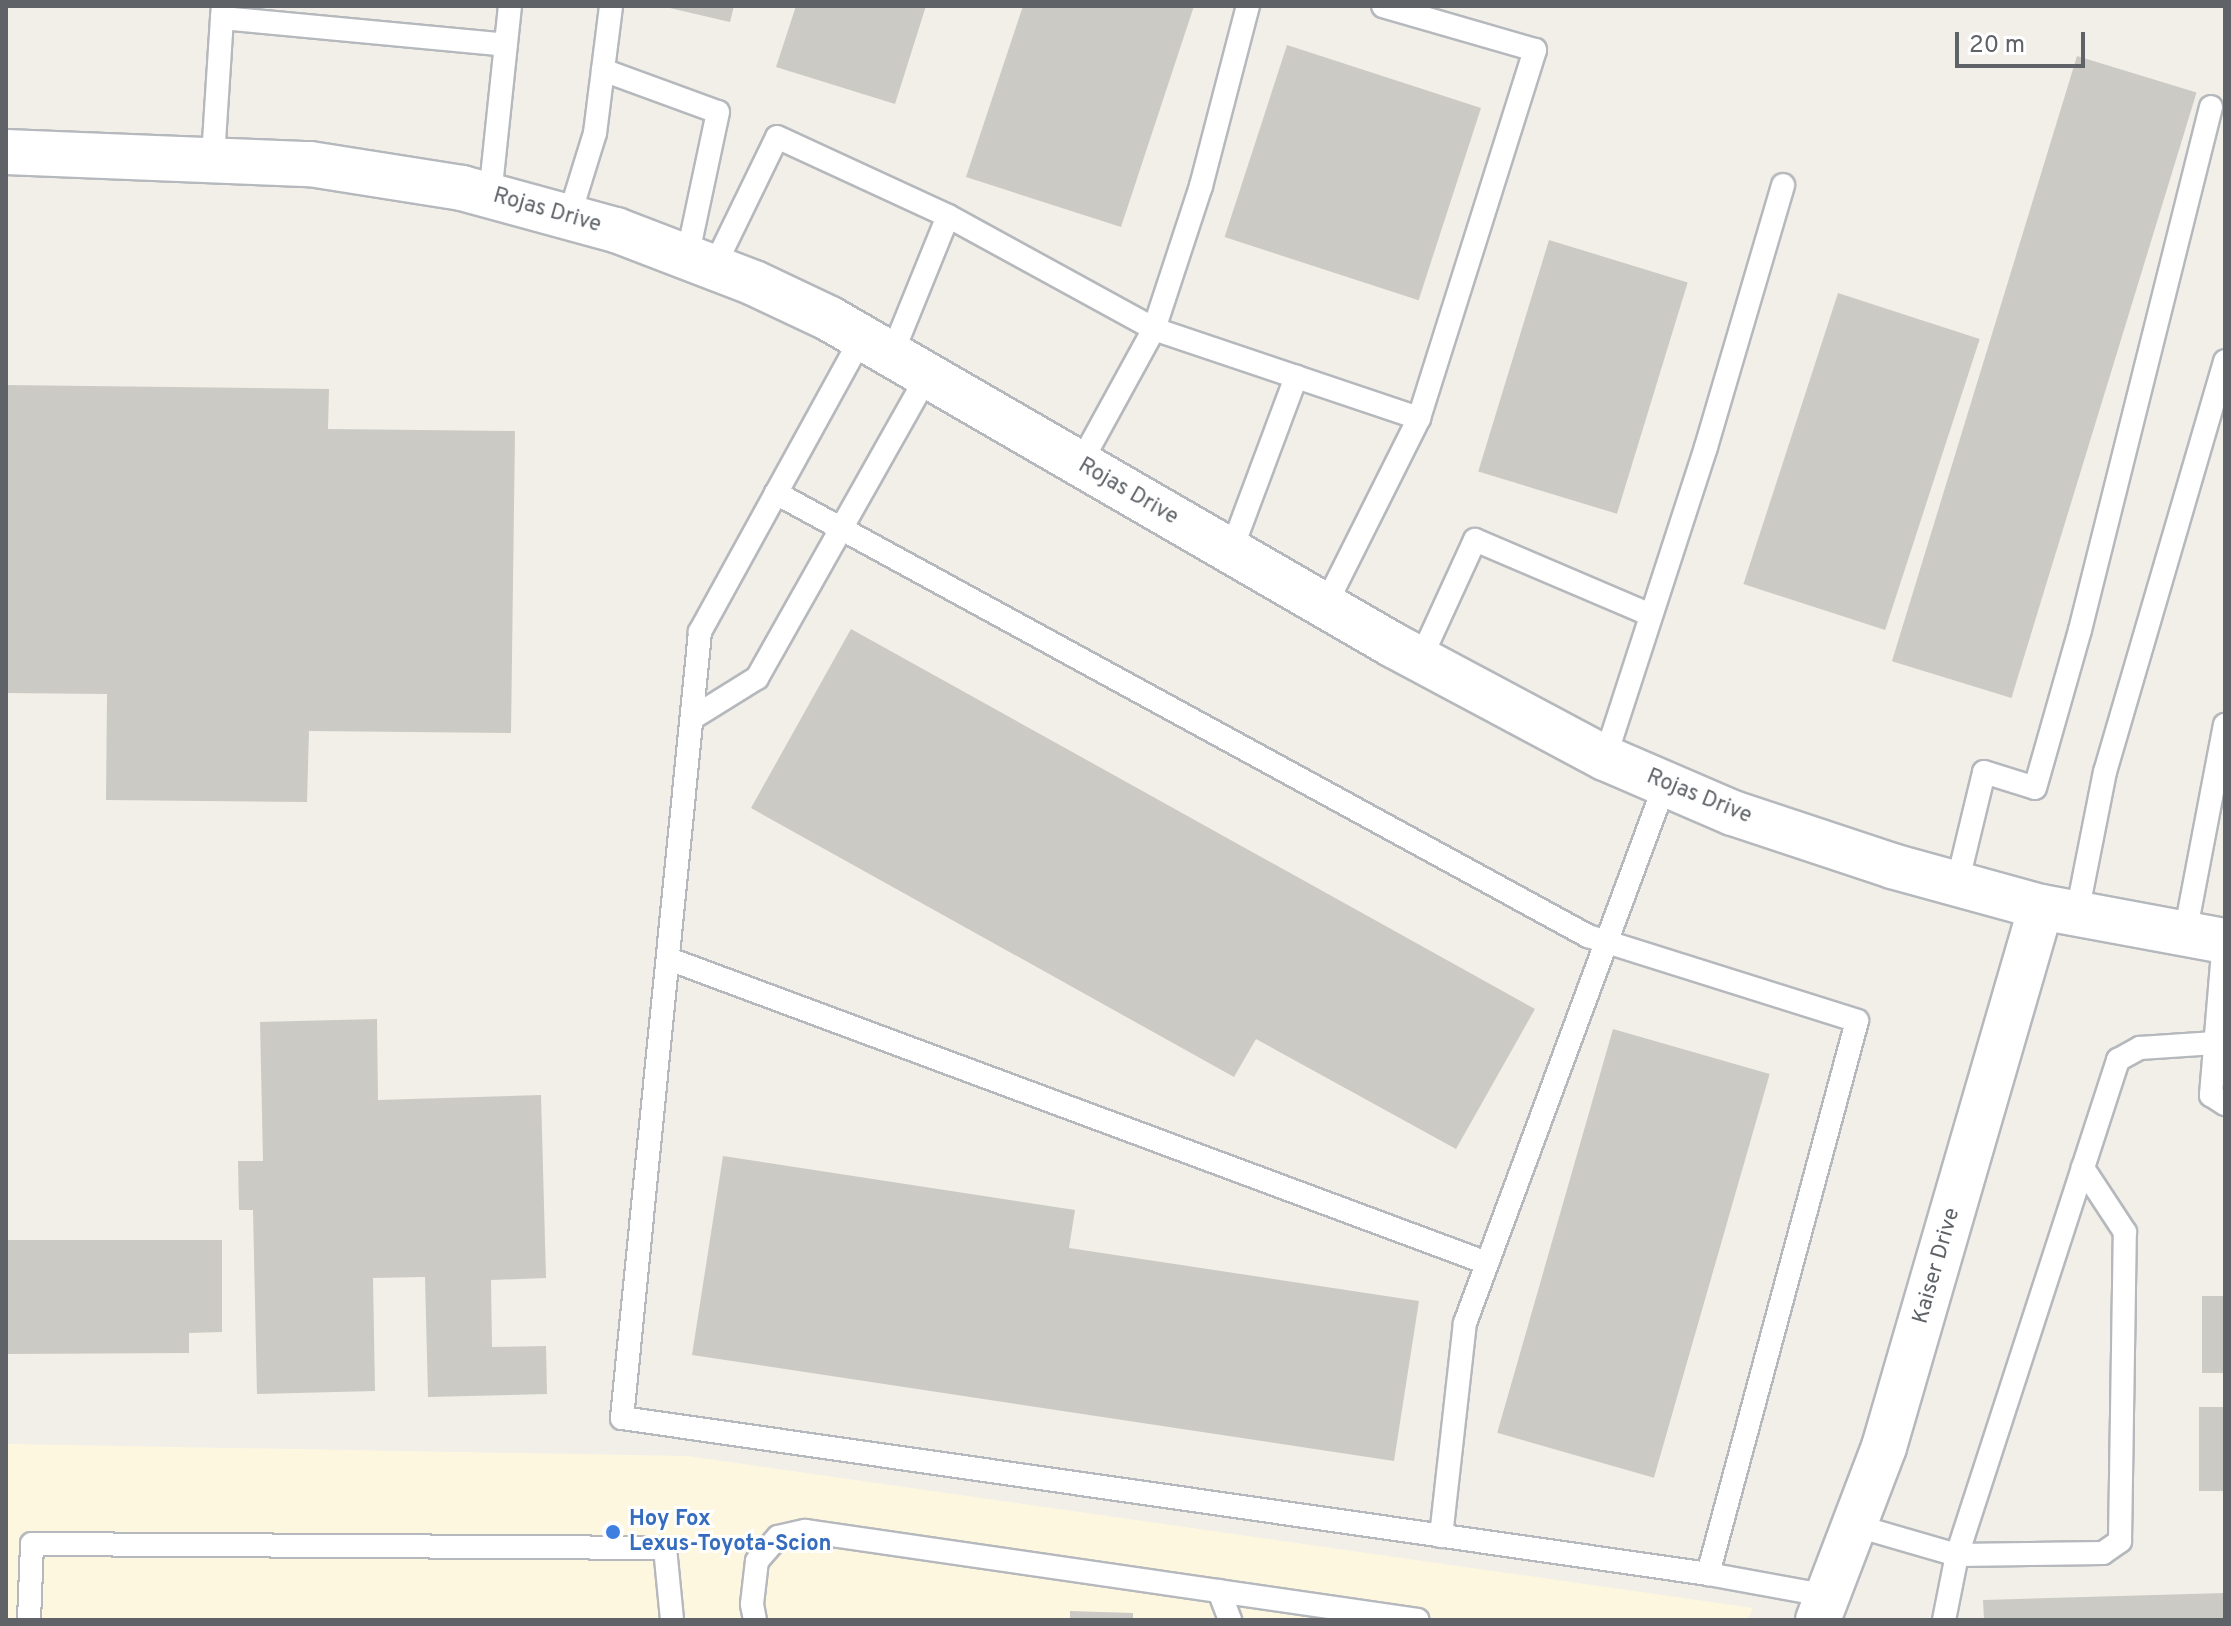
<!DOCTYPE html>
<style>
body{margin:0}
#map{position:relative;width:2231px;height:1626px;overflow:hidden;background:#f1efe8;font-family:Overpass,sans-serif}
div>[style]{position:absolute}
.commercial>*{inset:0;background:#fef7e0}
.building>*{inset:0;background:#cccac5;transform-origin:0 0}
.roads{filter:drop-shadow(2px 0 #b5b8bc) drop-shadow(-2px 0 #b5b8bc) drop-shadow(0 2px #b5b8bc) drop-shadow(0 -2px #b5b8bc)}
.lane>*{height:22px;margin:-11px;padding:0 11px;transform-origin:11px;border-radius:11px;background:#fff}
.street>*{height:44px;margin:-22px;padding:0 22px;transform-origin:22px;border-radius:22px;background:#fff}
.secondary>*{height:44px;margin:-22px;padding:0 22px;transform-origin:22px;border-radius:22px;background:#fff}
.dots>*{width:22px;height:22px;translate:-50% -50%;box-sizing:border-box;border:4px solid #fff;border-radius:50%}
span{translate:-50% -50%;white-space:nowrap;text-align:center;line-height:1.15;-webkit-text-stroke:6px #fff;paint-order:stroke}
.street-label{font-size:22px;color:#5f6368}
.shop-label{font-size:22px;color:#366cbe;font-weight:700}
.left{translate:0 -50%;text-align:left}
.frame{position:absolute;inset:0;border:8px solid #5f6368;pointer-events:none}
.scale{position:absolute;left:1955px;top:32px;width:130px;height:36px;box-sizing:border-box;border:4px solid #5f6368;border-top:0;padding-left:10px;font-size:24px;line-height:28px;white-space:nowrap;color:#5f6368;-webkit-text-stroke:6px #fff;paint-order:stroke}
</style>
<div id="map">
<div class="commercial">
<div style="clip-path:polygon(6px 1444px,687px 1456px,1753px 1608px,1747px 1620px,6px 1620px)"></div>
</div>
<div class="building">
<div style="clip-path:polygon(661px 6px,734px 6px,730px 22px)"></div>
<div style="clip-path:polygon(796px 6px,926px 6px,895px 104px,776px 67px)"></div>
<div style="clip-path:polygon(1023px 6px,1194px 6px,1121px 227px,966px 177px)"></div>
<div style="left:1287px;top:45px;width:204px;height:202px;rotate:18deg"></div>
<div style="left:2077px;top:56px;width:125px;height:633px;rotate:17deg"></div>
<div style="left:1549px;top:240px;width:145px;height:242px;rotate:17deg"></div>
<div style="left:1838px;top:293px;width:149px;height:306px;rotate:18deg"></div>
<div style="clip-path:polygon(6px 385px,329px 389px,328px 429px,515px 431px,511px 733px,309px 731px,307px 802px,106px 800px,107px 694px,6px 693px)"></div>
<div style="clip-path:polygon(851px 629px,1535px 1009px,1456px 1149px,1256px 1039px,1234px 1077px,751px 808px)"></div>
<div style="clip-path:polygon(377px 1019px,378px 1100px,541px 1095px,546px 1278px,491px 1280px,492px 1347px,546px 1346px,547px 1394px,428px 1397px,425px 1277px,373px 1278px,375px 1391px,257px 1394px,253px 1210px,239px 1210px,238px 1161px,263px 1161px,260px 1022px)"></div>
<div style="left:1613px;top:1029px;width:163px;height:420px;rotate:16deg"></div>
<div style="clip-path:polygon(723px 1156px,1075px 1210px,1069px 1248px,1419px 1301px,1394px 1461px,692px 1355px)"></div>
<div style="clip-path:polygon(6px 1240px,222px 1240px,222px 1332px,189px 1333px,189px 1353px,6px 1354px)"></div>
<div style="left:2202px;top:1296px;width:23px;height:77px"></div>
<div style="left:2225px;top:1407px;width:84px;height:26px;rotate:90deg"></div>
<div style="clip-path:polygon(2225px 1593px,2225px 1620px,1984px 1620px,1983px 1600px)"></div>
<div style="clip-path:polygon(1070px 1611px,1133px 1613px,1133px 1620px,1070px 1620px)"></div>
</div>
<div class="roads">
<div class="lane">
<div style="left:223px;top:6px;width:12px;rotate:95deg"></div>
<div style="left:222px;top:18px;width:285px;rotate:5.4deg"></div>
<div style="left:603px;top:70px;width:122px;rotate:20.1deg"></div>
<div style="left:718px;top:112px;width:149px;rotate:102deg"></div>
<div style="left:213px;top:157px;width:139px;rotate:-86.3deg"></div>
<div style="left:490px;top:196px;width:191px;rotate:-84deg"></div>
<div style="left:569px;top:217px;width:88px;rotate:-72.8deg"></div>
<div style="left:595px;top:133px;width:128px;rotate:-82.8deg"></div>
<div style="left:714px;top:267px;width:144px;rotate:-64.1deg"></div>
<div style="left:777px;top:137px;width:188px;rotate:24.8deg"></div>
<div style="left:862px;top:337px;width:337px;rotate:118.8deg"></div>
<div style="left:700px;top:632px;width:790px;rotate:95.67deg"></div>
<div style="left:622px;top:1418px;width:1097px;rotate:8.17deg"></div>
<div style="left:1708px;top:1574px;width:123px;rotate:10.3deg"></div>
<div style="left:892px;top:354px;width:149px;rotate:-67.9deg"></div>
<div style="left:948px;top:216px;width:235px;rotate:28.7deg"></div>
<div style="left:1154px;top:329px;width:280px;rotate:18.6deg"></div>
<div style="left:1080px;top:464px;width:154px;rotate:-61.3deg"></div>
<div style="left:1154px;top:329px;width:151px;rotate:-71.8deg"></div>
<div style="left:1201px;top:186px;width:186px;rotate:-75.4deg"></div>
<div style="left:776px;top:493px;width:925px;rotate:28.62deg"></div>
<div style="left:1588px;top:936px;width:282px;rotate:17.5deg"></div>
<div style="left:1857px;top:1021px;width:573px;rotate:105.08deg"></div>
<div style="left:1231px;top:551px;width:186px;rotate:-69.5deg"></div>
<div style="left:1325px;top:606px;width:210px;rotate:-63.4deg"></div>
<div style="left:1419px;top:418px;width:386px;rotate:-72.5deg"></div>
<div style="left:1535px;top:50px;width:158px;rotate:-163.9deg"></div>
<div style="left:1420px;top:660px;width:132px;rotate:-65.4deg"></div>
<div style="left:1475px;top:540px;width:191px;rotate:23.1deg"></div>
<div style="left:694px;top:717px;width:74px;rotate:-31.8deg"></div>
<div style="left:757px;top:678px;width:348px;rotate:-60.6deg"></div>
<div style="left:1605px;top:758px;width:327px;rotate:-72deg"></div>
<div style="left:1706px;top:447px;width:273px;rotate:-73.6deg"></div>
<div style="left:1957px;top:884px;width:115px;rotate:-76.4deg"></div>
<div style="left:1984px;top:772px;width:53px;rotate:17.4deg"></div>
<div style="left:2035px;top:788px;width:164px;rotate:-74.1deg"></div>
<div style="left:2080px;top:630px;width:539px;rotate:-75.94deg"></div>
<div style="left:2077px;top:913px;width:144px;rotate:-78.8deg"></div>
<div style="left:2105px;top:772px;width:428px;rotate:-73.7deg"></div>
<div style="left:2185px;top:934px;width:213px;rotate:-79.2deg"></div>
<div style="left:2224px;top:940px;width:156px;rotate:94.8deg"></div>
<div style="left:2211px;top:1095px;width:17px;rotate:33deg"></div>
<div style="left:669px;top:959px;width:873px;rotate:20.39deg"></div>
<div style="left:1857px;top:1526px;width:104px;rotate:16.2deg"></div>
<div style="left:1957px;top:1555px;width:146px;rotate:-0.8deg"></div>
<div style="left:2103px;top:1553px;width:21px;rotate:-35deg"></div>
<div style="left:2120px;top:1541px;width:309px;rotate:-89.1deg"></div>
<div style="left:2125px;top:1232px;width:77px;rotate:-123.3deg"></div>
<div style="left:1441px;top:1536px;width:214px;rotate:-83.6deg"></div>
<div style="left:1465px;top:1323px;width:575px;rotate:-69.64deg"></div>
<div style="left:1219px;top:1591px;width:31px;rotate:69deg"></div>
<div style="left:29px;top:1620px;width:76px;rotate:-87.7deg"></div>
<div style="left:32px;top:1544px;width:633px;rotate:0.36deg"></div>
<div style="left:665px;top:1548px;width:72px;rotate:84.4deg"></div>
<div style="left:755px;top:1620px;width:16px;rotate:-101deg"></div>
<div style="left:752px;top:1604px;width:43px;rotate:-83.4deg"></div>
<div style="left:757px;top:1561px;width:32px;rotate:-49deg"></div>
<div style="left:778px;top:1537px;width:28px;rotate:-13deg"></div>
<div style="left:805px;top:1531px;width:619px;rotate:8.26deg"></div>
<div style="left:1944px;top:1620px;width:66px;rotate:-78.7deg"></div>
<div style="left:1957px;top:1555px;width:521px;rotate:-71.98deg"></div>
<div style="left:2118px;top:1060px;width:25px;rotate:-29deg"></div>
<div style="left:2140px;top:1048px;width:75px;rotate:-3.8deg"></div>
</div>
<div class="street">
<div style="left:1818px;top:1620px;width:185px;rotate:-69.1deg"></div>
<div style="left:1884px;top:1447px;width:562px;rotate:-73.79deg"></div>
</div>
<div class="secondary">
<div style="left:6px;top:152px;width:304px;rotate:2.3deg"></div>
<div style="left:310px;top:164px;width:154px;rotate:9deg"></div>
<div style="left:462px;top:188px;width:160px;rotate:15.3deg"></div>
<div style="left:616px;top:230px;width:148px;rotate:21deg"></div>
<div style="left:754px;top:283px;width:84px;rotate:25.3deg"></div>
<div style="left:830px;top:319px;width:651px;rotate:30.07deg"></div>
<div style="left:1393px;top:645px;width:240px;rotate:28.1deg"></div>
<div style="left:1605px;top:758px;width:139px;rotate:23.3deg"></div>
<div style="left:1733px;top:813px;width:168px;rotate:18.4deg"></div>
<div style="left:1892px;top:866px;width:155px;rotate:15.4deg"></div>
<div style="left:2041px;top:907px;width:187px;rotate:10.5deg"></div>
</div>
</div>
<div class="dots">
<div style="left:613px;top:1532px;background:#3f7fe0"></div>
</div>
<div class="street-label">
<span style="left:547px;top:211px;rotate:16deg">Rojas Drive</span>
<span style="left:1128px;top:492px;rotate:30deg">Rojas Drive</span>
<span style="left:1699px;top:797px;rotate:22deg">Rojas Drive</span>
<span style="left:1937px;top:1266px;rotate:-74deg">Kaiser Drive</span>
</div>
<div class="shop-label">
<span class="left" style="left:629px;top:1532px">Hoy Fox<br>Lexus-Toyota-Scion</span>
</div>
<div class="frame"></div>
<div class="scale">20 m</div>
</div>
